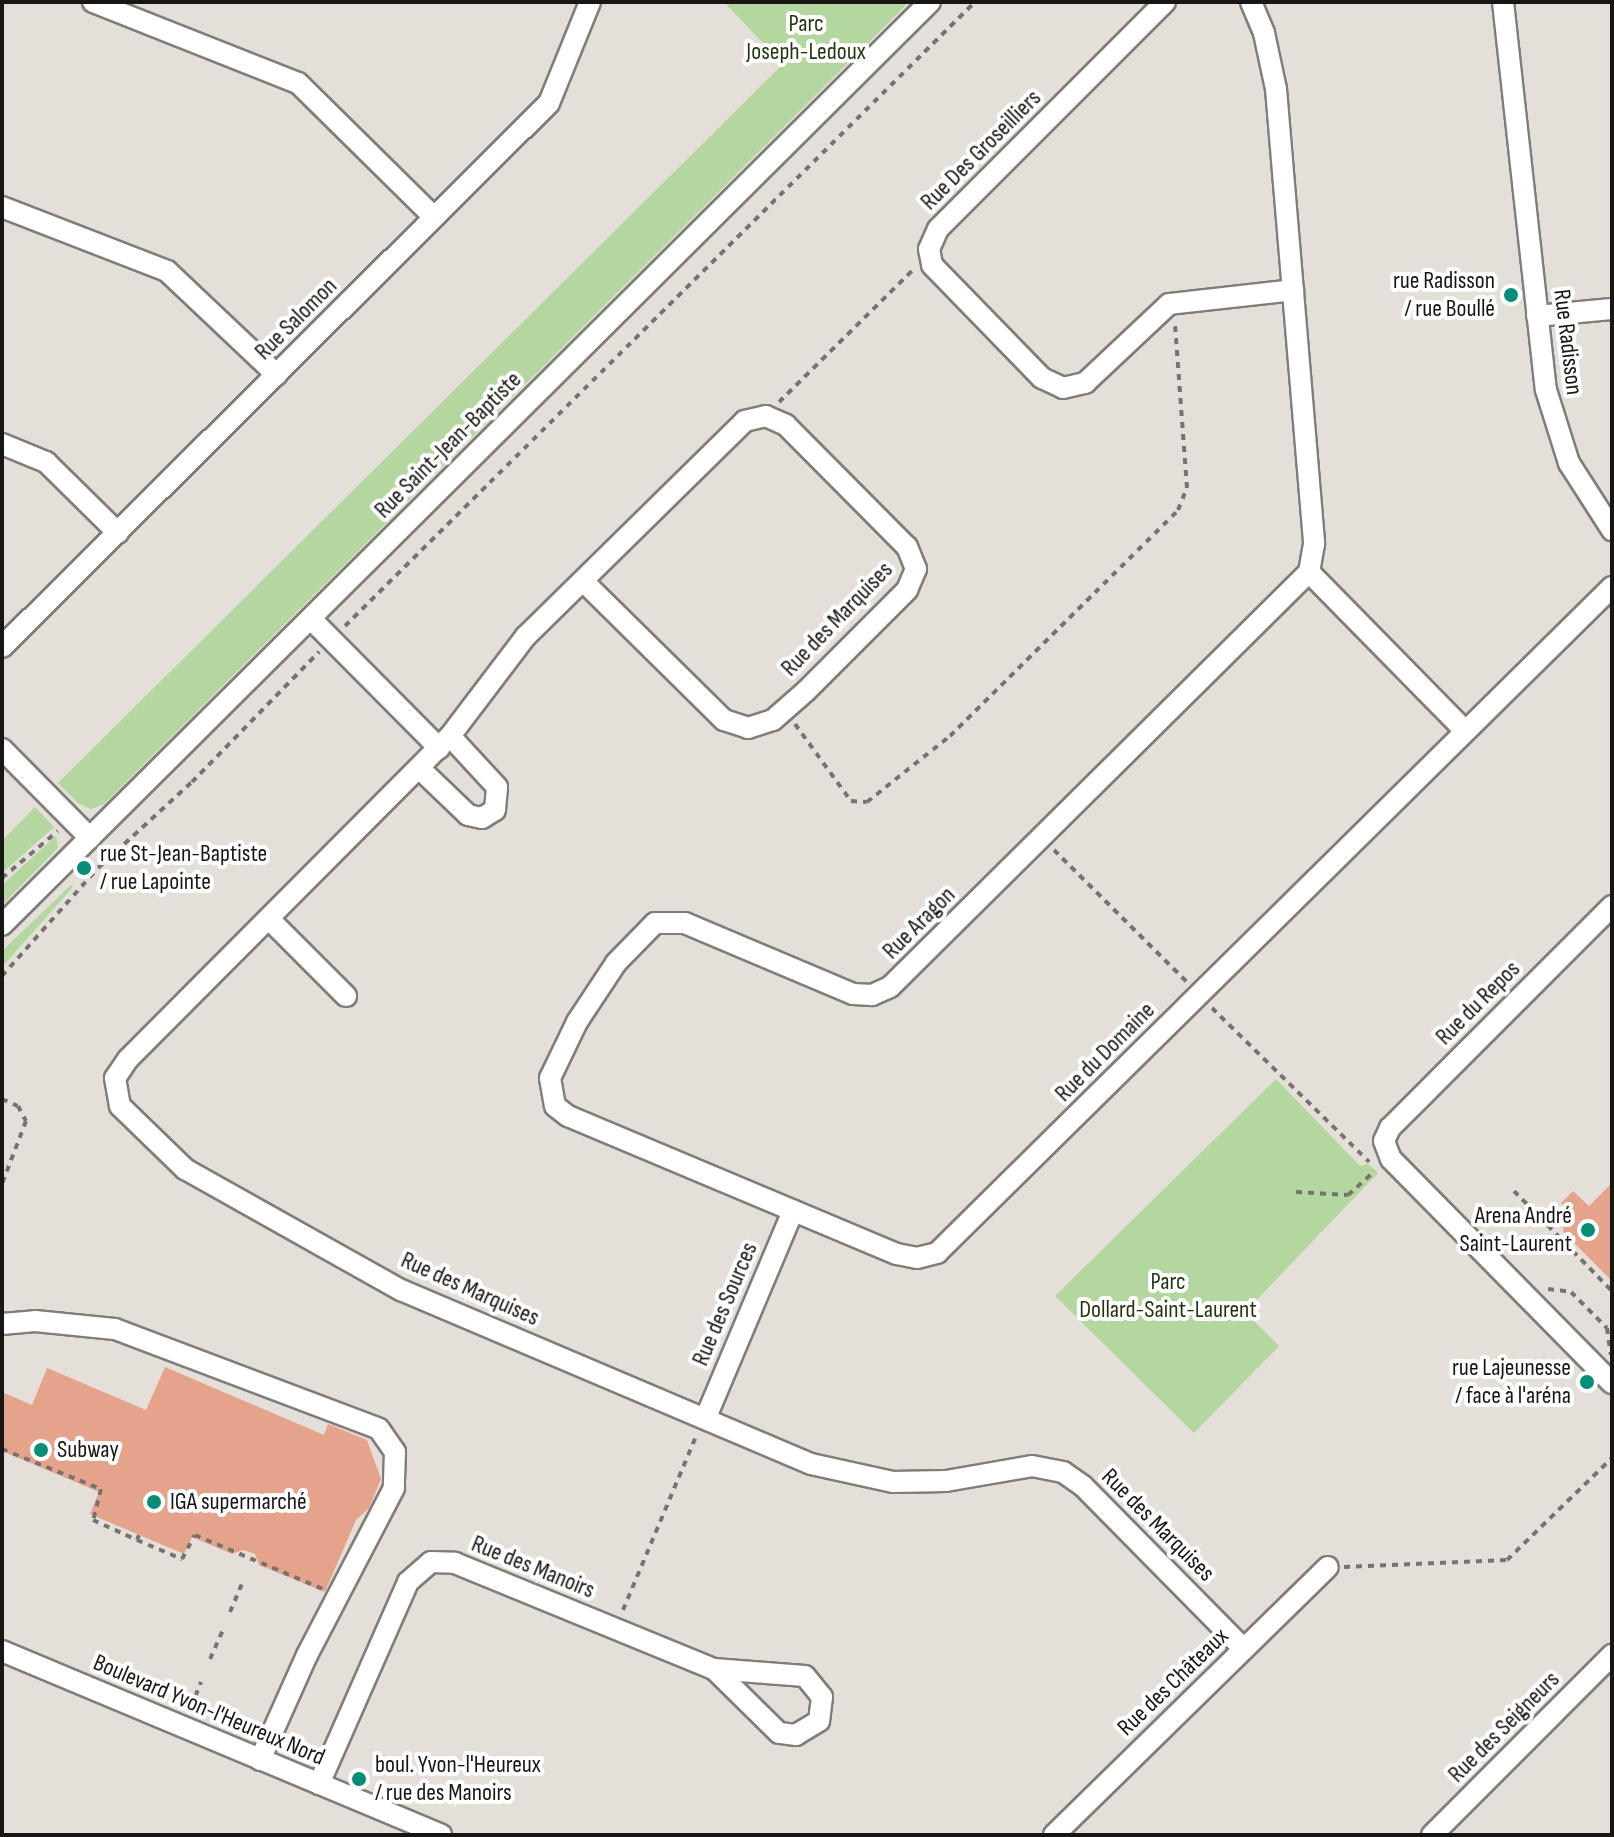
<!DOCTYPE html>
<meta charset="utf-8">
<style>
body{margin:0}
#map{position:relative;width:1614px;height:1837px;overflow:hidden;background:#e4dfd9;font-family:"Sofia Sans Condensed",sans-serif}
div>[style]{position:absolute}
.green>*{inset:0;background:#b4d69f}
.building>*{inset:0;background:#e5a38b}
.path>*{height:4px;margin-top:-2px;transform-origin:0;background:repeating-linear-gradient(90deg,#777470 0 6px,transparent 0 12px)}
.roads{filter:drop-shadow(2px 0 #827d78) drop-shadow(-2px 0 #827d78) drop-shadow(0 2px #827d78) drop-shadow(0 -2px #827d78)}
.minor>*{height:20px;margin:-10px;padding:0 10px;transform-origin:10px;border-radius:10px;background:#fff}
.dots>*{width:22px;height:22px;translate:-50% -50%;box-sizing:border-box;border:4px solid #fff;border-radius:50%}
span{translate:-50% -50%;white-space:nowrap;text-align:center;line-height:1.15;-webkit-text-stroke:8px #fff;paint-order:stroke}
.park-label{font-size:24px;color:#1f350d}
.street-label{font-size:24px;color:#181614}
.poi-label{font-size:24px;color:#181614}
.right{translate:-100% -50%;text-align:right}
.left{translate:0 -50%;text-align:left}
.frame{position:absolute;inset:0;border:4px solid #181614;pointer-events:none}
</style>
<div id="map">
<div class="green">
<div style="clip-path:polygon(724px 2px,909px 2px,104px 804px,91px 809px,78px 803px,58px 783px,783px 64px)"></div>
<div style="clip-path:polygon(35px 807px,54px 827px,2px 873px,2px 841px)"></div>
<div style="clip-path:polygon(56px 836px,58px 848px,2px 905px,2px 885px)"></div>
<div style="clip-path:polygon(71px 885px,73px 887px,2px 967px,2px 951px)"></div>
<div style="clip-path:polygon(1276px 1079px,1360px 1166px,1368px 1164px,1378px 1173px,1245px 1312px,1279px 1346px,1194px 1433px,1055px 1296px)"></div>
</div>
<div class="building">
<div style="clip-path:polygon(1612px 1183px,1612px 1281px,1563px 1232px,1567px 1209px,1561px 1203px,1573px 1191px,1589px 1206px)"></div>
<div style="clip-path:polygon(165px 1367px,324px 1435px,328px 1424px,367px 1440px,381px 1479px,369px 1508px,356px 1520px,325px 1592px,259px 1565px,255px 1554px,243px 1550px,232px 1554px,192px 1537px,184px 1554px,90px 1514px,99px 1492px,2px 1451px,2px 1392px,32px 1405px,47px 1368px,146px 1410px)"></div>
</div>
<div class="path">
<div style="left:779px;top:402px;width:191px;rotate:-44.6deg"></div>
<div style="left:345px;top:626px;width:887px;rotate:-44.73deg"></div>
<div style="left:795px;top:724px;width:95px;rotate:54deg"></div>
<div style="left:851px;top:801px;width:16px;rotate:4deg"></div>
<div style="left:867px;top:802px;width:106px;rotate:-38.5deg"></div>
<div style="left:950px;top:736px;width:321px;rotate:-44.7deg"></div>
<div style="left:1178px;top:510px;width:24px;rotate:-68deg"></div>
<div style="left:1187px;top:488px;width:164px;rotate:-94.2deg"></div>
<div style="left:1054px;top:850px;width:187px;rotate:44.8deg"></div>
<div style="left:2px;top:878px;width:73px;rotate:-40deg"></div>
<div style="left:2px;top:976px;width:144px;rotate:-48.4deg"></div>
<div style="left:98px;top:868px;width:127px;rotate:-42.5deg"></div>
<div style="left:192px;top:782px;width:182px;rotate:-45.7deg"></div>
<div style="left:1212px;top:1008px;width:220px;rotate:44.4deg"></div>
<div style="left:2px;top:1099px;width:17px;rotate:24deg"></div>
<div style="left:18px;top:1106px;width:17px;rotate:62deg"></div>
<div style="left:26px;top:1121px;width:67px;rotate:110.9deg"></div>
<div style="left:1514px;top:1191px;width:140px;rotate:45.6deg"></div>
<div style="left:1296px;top:1192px;width:52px;rotate:3.3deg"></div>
<div style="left:1348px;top:1195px;width:36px;rotate:-42deg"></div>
<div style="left:1548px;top:1289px;width:23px;rotate:7deg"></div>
<div style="left:1571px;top:1292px;width:51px;rotate:45deg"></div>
<div style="left:1607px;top:1328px;width:27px;rotate:82deg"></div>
<div style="left:2px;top:1449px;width:107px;rotate:22deg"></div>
<div style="left:101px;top:1489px;width:32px;rotate:104deg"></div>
<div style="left:93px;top:1520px;width:48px;rotate:24.4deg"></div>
<div style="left:139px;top:1535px;width:5px;rotate:112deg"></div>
<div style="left:137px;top:1540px;width:49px;rotate:22.9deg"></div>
<div style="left:182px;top:1559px;width:27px;rotate:-62deg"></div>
<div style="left:195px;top:1535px;width:139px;rotate:22.9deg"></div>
<div style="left:1344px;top:1567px;width:163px;rotate:-2.5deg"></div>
<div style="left:1507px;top:1560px;width:146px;rotate:-44.2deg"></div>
<div style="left:623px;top:1610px;width:191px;rotate:-67.2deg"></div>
<div style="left:230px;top:1612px;width:30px;rotate:-67deg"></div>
<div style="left:210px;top:1659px;width:30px;rotate:-66deg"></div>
<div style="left:191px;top:1707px;width:27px;rotate:-68deg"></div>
</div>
<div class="roads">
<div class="minor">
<div style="left:93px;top:2px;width:220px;rotate:21.6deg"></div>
<div style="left:298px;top:83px;width:191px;rotate:44.6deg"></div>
<div style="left:1165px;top:2px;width:321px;rotate:135deg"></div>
<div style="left:938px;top:229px;width:22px;rotate:114deg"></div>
<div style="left:929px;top:249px;width:16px;rotate:79deg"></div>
<div style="left:932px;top:265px;width:158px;rotate:45.8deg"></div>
<div style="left:1042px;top:378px;width:23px;rotate:25deg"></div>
<div style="left:1063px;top:388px;width:23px;rotate:-13deg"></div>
<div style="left:1085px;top:383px;width:115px;rotate:-43.2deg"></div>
<div style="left:1169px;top:304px;width:125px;rotate:-6.4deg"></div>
<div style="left:1251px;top:2px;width:34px;rotate:67deg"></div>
<div style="left:1264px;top:33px;width:57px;rotate:77.9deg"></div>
<div style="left:1276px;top:89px;width:457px;rotate:85.2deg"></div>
<div style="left:1314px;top:544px;width:28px;rotate:100deg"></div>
<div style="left:1309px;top:572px;width:223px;rotate:45.5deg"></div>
<div style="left:1503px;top:2px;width:390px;rotate:83.7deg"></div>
<div style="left:1546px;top:390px;width:77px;rotate:72.5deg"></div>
<div style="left:1569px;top:463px;width:80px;rotate:57.3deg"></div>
<div style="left:2px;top:207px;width:177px;rotate:21.2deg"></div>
<div style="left:167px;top:271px;width:151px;rotate:43.4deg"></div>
<div style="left:1537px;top:316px;width:75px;rotate:-5.3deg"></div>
<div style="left:2px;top:444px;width:48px;rotate:22.2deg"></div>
<div style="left:46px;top:462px;width:101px;rotate:44.6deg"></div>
<div style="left:1309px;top:572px;width:590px;rotate:135.27deg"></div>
<div style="left:890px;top:987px;width:20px;rotate:156deg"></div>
<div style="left:872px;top:995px;width:19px;rotate:-177deg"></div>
<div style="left:853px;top:994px;width:182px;rotate:-157.1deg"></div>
<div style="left:685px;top:923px;width:30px;rotate:180deg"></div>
<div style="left:655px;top:923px;width:56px;rotate:134.3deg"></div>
<div style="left:616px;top:963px;width:71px;rotate:123.5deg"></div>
<div style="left:577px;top:1022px;width:62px;rotate:115.7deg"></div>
<div style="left:550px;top:1078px;width:28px;rotate:80deg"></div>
<div style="left:555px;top:1106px;width:16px;rotate:38deg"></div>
<div style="left:568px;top:1116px;width:357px;rotate:22.8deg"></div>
<div style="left:897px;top:1254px;width:20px;rotate:11deg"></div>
<div style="left:917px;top:1258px;width:21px;rotate:-14deg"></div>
<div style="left:937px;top:1253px;width:948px;rotate:-44.62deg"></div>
<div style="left:583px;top:581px;width:198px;rotate:44.6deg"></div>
<div style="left:724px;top:720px;width:25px;rotate:18deg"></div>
<div style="left:748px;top:728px;width:26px;rotate:-18deg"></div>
<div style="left:773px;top:720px;width:44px;rotate:-41.3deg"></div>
<div style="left:806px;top:691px;width:143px;rotate:-45deg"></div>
<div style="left:907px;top:590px;width:23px;rotate:-67deg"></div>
<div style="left:916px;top:569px;width:24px;rotate:-112deg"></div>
<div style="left:907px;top:547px;width:172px;rotate:-134.8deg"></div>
<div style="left:786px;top:425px;width:22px;rotate:-156deg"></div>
<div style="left:766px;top:416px;width:22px;rotate:167deg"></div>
<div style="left:745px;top:421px;width:307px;rotate:135.5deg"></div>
<div style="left:526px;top:636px;width:126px;rotate:127.2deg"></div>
<div style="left:450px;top:736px;width:456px;rotate:134.9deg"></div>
<div style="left:128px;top:1059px;width:23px;rotate:124deg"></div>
<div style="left:115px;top:1078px;width:28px;rotate:80deg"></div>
<div style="left:120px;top:1106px;width:91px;rotate:44.1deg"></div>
<div style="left:185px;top:1169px;width:248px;rotate:29.3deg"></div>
<div style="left:401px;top:1290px;width:445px;rotate:23deg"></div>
<div style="left:811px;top:1464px;width:84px;rotate:12.4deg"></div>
<div style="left:893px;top:1482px;width:53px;rotate:-1.1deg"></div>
<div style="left:946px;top:1481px;width:87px;rotate:-9.9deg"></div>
<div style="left:1032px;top:1466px;width:32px;rotate:11deg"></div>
<div style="left:1063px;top:1472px;width:24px;rotate:35deg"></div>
<div style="left:1083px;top:1486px;width:229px;rotate:45.4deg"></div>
<div style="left:311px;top:619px;width:182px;rotate:45.2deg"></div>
<div style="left:2px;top:647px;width:771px;rotate:-44.84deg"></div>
<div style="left:549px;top:103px;width:109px;rotate:-67.9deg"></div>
<div style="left:2px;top:749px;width:125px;rotate:45.3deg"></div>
<div style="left:419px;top:768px;width:68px;rotate:43.8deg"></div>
<div style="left:468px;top:815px;width:14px;rotate:12deg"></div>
<div style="left:482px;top:818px;width:15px;rotate:-32deg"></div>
<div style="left:495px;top:810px;width:23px;rotate:-85deg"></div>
<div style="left:497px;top:787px;width:69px;rotate:-132.7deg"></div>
<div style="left:1612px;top:906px;width:314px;rotate:135deg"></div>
<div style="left:1390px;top:1128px;width:14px;rotate:115deg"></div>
<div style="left:1384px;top:1141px;width:19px;rotate:69deg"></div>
<div style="left:1391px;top:1159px;width:315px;rotate:45.4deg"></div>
<div style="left:269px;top:919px;width:109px;rotate:45deg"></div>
<div style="left:2px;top:925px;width:1309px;rotate:-44.85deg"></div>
<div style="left:2px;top:1324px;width:33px;rotate:-5deg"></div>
<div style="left:35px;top:1321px;width:80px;rotate:5.7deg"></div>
<div style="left:115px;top:1329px;width:282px;rotate:20.7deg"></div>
<div style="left:379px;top:1429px;width:28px;rotate:55deg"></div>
<div style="left:395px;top:1452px;width:36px;rotate:92deg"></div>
<div style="left:394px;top:1488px;width:188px;rotate:117.5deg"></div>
<div style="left:307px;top:1655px;width:115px;rotate:114.1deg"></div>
<div style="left:706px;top:1417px;width:224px;rotate:-67.1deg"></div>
<div style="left:2px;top:1651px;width:476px;rotate:22.7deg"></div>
<div style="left:319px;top:1784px;width:221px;rotate:-66.2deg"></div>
<div style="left:408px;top:1582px;width:30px;rotate:-41deg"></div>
<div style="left:431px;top:1562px;width:24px;rotate:2deg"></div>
<div style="left:455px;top:1563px;width:280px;rotate:22.3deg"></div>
<div style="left:714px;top:1669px;width:91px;rotate:4.4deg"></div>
<div style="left:805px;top:1676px;width:27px;rotate:51deg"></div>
<div style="left:822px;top:1697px;width:24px;rotate:97deg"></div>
<div style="left:819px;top:1721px;width:27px;rotate:149deg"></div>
<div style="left:796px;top:1735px;width:17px;rotate:-173deg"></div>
<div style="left:779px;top:1733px;width:91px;rotate:-135.4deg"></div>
<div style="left:1054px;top:1835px;width:383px;rotate:-44.4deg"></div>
<div style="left:1432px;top:1835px;width:255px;rotate:-45deg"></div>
</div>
</div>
<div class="dots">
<div style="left:1511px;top:295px;background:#038e76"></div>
<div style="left:84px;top:868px;background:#038e76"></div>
<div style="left:1588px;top:1230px;background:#038e76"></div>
<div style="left:1587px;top:1382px;background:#038e76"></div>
<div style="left:41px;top:1450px;background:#038e76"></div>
<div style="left:154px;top:1502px;background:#038e76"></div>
<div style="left:359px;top:1779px;background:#038e76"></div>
</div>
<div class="park-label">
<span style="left:806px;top:38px">Parc<br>Joseph-Ledoux</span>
<span style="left:1168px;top:1296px">Parc<br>Dollard-Saint-Laurent</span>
</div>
<div class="street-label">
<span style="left:981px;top:150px;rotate:-45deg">Rue Des Groseilliers</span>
<span style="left:296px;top:319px;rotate:-45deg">Rue Salomon</span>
<span style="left:1568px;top:342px;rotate:83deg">Rue Radisson</span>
<span style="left:448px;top:445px;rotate:-45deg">Rue Saint-Jean-Baptiste</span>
<span style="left:837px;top:619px;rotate:-46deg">Rue des Marquises</span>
<span style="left:919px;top:923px;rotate:-45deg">Rue Aragon</span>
<span style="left:1478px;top:1003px;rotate:-45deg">Rue du Repos</span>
<span style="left:1105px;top:1052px;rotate:-45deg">Rue du Domaine</span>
<span style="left:470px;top:1289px;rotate:24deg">Rue des Marquises</span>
<span style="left:725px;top:1304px;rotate:-67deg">Rue des Sources</span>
<span style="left:1158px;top:1525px;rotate:45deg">Rue des Marquises</span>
<span style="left:533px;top:1567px;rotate:22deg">Rue des Manoirs</span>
<span style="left:1173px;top:1682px;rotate:-44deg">Rue des Châteaux</span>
<span style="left:209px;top:1710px;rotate:23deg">Boulevard Yvon-l'Heureux Nord</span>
<span style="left:1504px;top:1727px;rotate:-45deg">Rue des Seigneurs</span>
</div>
<div class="poi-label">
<span class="right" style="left:1495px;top:295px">rue Radisson<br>/ rue Boullé</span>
<span class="left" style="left:100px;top:868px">rue St-Jean-Baptiste<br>/ rue Lapointe</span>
<span class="right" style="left:1572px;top:1230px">Arena André<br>Saint-Laurent</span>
<span class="right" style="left:1571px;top:1382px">rue Lajeunesse<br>/ face à l'aréna</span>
<span class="left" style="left:57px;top:1450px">Subway</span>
<span class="left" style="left:170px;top:1502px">IGA supermarché</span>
<span class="left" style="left:375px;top:1779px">boul. Yvon-l'Heureux<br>/ rue des Manoirs</span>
</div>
<div class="frame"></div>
</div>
